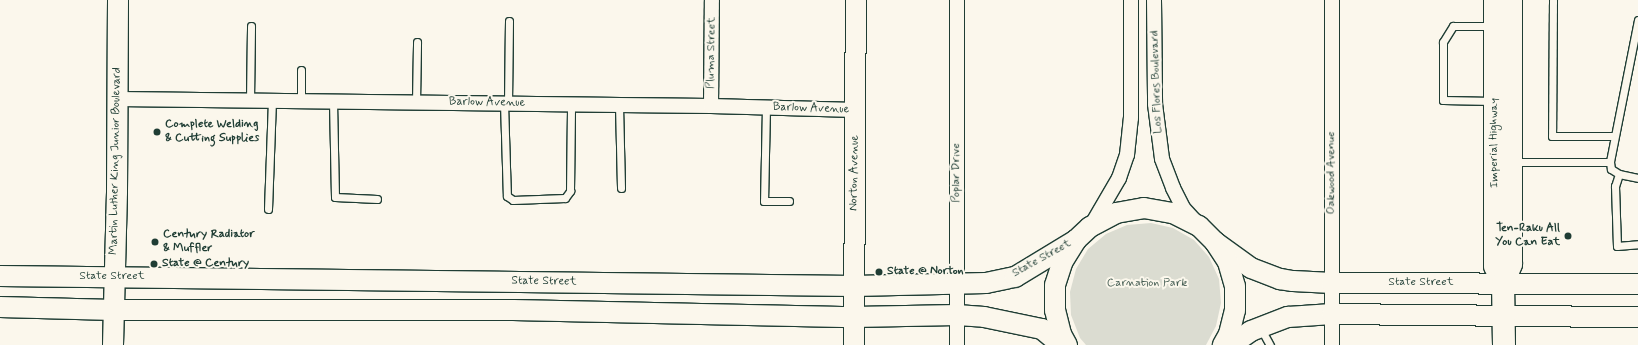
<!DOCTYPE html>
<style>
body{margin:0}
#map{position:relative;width:1638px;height:345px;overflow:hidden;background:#fbf7ec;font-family:Mynerve,sans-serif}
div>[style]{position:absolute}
.green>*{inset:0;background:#dbdcd1}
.roads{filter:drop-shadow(1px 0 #1f3d34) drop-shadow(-1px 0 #1f3d34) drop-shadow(0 1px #1f3d34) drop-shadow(0 -1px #1f3d34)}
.lane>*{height:7px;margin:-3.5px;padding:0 3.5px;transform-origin:3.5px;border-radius:3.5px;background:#fbf7ec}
.street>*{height:14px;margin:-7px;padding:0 7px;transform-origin:7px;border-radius:7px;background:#fbf7ec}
.secondary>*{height:20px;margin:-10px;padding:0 10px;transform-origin:10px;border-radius:10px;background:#fbf7ec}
.primary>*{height:22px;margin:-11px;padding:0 11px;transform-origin:11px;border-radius:11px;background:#fbf7ec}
.dots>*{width:11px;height:11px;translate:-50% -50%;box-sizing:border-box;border:2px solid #fbf7ec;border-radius:50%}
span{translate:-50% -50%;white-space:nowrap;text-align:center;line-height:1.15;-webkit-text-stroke:4px #fbf7ec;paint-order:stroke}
.street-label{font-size:12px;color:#1f3d34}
.poi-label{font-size:12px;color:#1f3d34;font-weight:700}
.left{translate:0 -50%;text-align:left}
.right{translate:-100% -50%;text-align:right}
.park-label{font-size:12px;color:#455d53}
</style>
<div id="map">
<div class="green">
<div style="clip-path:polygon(1151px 223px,1173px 228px,1194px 240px,1209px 257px,1219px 279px,1221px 303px,1216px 326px,1206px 345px,1086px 345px,1080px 338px,1071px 315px,1070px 292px,1076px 269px,1088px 249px,1106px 234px,1127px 225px)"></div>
</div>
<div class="roads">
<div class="lane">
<div style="left:1553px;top:0;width:136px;rotate:90.4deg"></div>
<div style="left:1552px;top:136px;width:62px"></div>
<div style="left:1638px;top:20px;width:145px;rotate:101.2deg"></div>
<div style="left:1610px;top:162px;width:7px;rotate:82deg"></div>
<div style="left:1611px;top:169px;width:9px;rotate:32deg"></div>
<div style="left:1619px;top:174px;width:19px;rotate:12deg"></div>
<div style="left:250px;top:100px;width:74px;rotate:-89.2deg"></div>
<div style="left:301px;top:101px;width:31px;rotate:-90deg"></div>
<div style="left:333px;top:101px;width:96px;rotate:88.8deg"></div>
<div style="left:335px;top:197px;width:42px;rotate:2.7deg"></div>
<div style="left:1493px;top:101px;width:50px;rotate:-178.9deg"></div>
<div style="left:1443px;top:100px;width:58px;rotate:-90deg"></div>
<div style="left:1443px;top:42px;width:19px;rotate:-58deg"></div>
<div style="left:1453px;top:26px;width:41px"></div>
<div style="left:416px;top:102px;width:60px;rotate:-89deg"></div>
<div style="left:504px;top:103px;width:93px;rotate:88.2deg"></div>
<div style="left:507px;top:196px;width:7px;rotate:34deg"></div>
<div style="left:513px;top:200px;width:52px;rotate:-2.2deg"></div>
<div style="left:565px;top:198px;width:9px;rotate:-54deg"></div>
<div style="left:570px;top:191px;width:87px;rotate:-89.3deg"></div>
<div style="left:508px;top:103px;width:82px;rotate:-89.3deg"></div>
<div style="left:619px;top:105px;width:83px;rotate:88.6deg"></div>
<div style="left:766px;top:107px;width:94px;rotate:91.2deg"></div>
<div style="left:764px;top:201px;width:25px"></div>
<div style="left:1512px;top:162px;width:98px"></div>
<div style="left:1619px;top:174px;width:13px;rotate:108deg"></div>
<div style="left:1615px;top:186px;width:60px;rotate:88.1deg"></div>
<div style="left:1617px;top:246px;width:21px;rotate:-5deg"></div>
<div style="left:268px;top:209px;width:108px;rotate:-87.9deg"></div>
<div style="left:1261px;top:329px;width:18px;rotate:61deg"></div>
</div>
<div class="street">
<div style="left:957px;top:0;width:345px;rotate:90deg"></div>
<div style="left:1154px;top:0;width:104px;rotate:89.4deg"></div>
<div style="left:1155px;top:104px;width:55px;rotate:82.7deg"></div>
<div style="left:1162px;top:159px;width:31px;rotate:69deg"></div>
<div style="left:1173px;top:188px;width:22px;rotate:63deg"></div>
<div style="left:1183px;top:208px;width:18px;rotate:47deg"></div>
<div style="left:117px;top:99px;width:594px;rotate:0.68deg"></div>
<div style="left:711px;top:106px;width:145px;rotate:1.6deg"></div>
<div style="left:711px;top:106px;width:106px;rotate:-89.5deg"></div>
<div style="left:1091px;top:226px;width:56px;rotate:-59.7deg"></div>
<div style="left:1119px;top:178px;width:24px;rotate:-71deg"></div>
<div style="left:1127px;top:155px;width:37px;rotate:-84deg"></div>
<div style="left:1131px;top:118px;width:118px;rotate:-90deg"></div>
<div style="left:1332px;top:345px;width:345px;rotate:-90deg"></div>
</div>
<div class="secondary">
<div style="left:1215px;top:242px;width:44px;rotate:35.8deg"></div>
<div style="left:1251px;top:268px;width:31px;rotate:21deg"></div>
<div style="left:1280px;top:279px;width:13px;rotate:9deg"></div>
<div style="left:1293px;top:281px;width:39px;rotate:3deg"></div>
<div style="left:1332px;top:283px;width:306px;rotate:0.2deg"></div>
<div style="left:0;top:276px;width:854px;rotate:0.67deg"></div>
<div style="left:854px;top:286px;width:132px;rotate:-1.3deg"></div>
<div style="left:986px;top:283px;width:30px;rotate:-12deg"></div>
<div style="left:1015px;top:277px;width:71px;rotate:-31.2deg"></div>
<div style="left:0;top:307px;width:114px;rotate:1.5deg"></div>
<div style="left:114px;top:310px;width:399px"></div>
<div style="left:513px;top:310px;width:341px;rotate:1.2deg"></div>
<div style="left:854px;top:317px;width:103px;rotate:-1.1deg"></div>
<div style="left:957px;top:315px;width:27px;rotate:4deg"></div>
<div style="left:984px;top:317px;width:59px;rotate:11.7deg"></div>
<div style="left:1042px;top:329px;width:25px;rotate:40deg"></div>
<div style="left:113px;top:345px;width:153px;rotate:-88.5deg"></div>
<div style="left:117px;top:192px;width:192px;rotate:-89.7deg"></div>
<div style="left:854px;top:345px;width:345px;rotate:-89.7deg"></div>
<div style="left:1067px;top:345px;width:13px;rotate:-119deg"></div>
<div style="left:1061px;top:334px;width:25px;rotate:-104deg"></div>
<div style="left:1055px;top:310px;width:25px;rotate:-90deg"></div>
<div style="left:1055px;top:285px;width:25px;rotate:-72deg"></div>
<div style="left:1063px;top:261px;width:25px;rotate:-58deg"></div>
<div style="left:1076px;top:240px;width:19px;rotate:-43deg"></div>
<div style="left:1090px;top:227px;width:30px;rotate:-28deg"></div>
<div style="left:1116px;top:213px;width:28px;rotate:-10deg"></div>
<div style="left:1144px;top:208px;width:29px;rotate:10deg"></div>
<div style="left:1173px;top:213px;width:29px;rotate:27deg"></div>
<div style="left:1199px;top:226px;width:23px;rotate:45deg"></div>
<div style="left:1215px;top:242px;width:24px;rotate:57deg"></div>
<div style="left:1228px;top:262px;width:25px;rotate:74deg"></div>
<div style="left:1235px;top:286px;width:24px;rotate:90deg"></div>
<div style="left:1235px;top:310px;width:25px;rotate:104deg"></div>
<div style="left:1229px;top:334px;width:13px;rotate:119deg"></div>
<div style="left:1231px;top:345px;width:24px;rotate:-35deg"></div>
<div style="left:1251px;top:331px;width:40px;rotate:-21deg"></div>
<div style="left:1288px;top:317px;width:44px;rotate:-3.9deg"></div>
<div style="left:1332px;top:314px;width:306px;rotate:0.6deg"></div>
</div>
<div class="primary">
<div style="left:1495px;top:0;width:266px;rotate:90deg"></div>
<div style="left:1495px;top:266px;width:20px;rotate:66deg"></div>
<div style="left:1504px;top:345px;width:61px;rotate:-90.9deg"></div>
<div style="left:1503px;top:284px;width:22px;rotate:-68deg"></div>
<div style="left:1511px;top:264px;width:264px;rotate:-90deg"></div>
</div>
</div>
<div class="dots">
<div style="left:157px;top:132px;background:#1f3d34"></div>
<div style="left:1568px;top:236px;background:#1f3d34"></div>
<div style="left:155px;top:242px;background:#1f3d34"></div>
<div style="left:154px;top:264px;background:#1f3d34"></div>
<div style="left:879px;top:272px;background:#1f3d34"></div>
</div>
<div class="street-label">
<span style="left:712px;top:53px;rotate:-89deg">Pluma Street</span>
<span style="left:1157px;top:82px;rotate:-92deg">Los Flores Boulevard</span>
<span style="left:487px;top:103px;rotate:1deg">Barlow Avenue</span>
<span style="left:811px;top:109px;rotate:2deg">Barlow Avenue</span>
<span style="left:1495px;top:143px;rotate:-90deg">Imperial Highway</span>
<span style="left:116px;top:161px;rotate:-89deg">Martin Luther King Junior Boulevard</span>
<span style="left:855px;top:173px;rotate:-89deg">Norton Avenue</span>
<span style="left:957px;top:173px;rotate:-90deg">Poplar Drive</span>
<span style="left:1332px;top:173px;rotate:-90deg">Oakwood Avenue</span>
<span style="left:1042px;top:259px;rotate:-29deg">State Street</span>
<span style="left:112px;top:277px">State Street</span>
<span style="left:544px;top:282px;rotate:1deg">State Street</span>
<span style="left:1421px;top:283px">State Street</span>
</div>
<div class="poi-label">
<span class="left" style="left:165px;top:132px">Complete Welding<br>&amp; Cutting Supplies</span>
<span class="right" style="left:1560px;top:236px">Ten-Raku All<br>You Can Eat</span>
<span class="left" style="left:163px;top:242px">Century Radiator<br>&amp; Muffler</span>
<span class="left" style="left:162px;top:264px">State @ Century</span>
<span class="left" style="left:887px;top:272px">State @ Norton</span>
</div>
<div class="park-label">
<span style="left:1147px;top:284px">Carnation Park</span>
</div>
</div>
